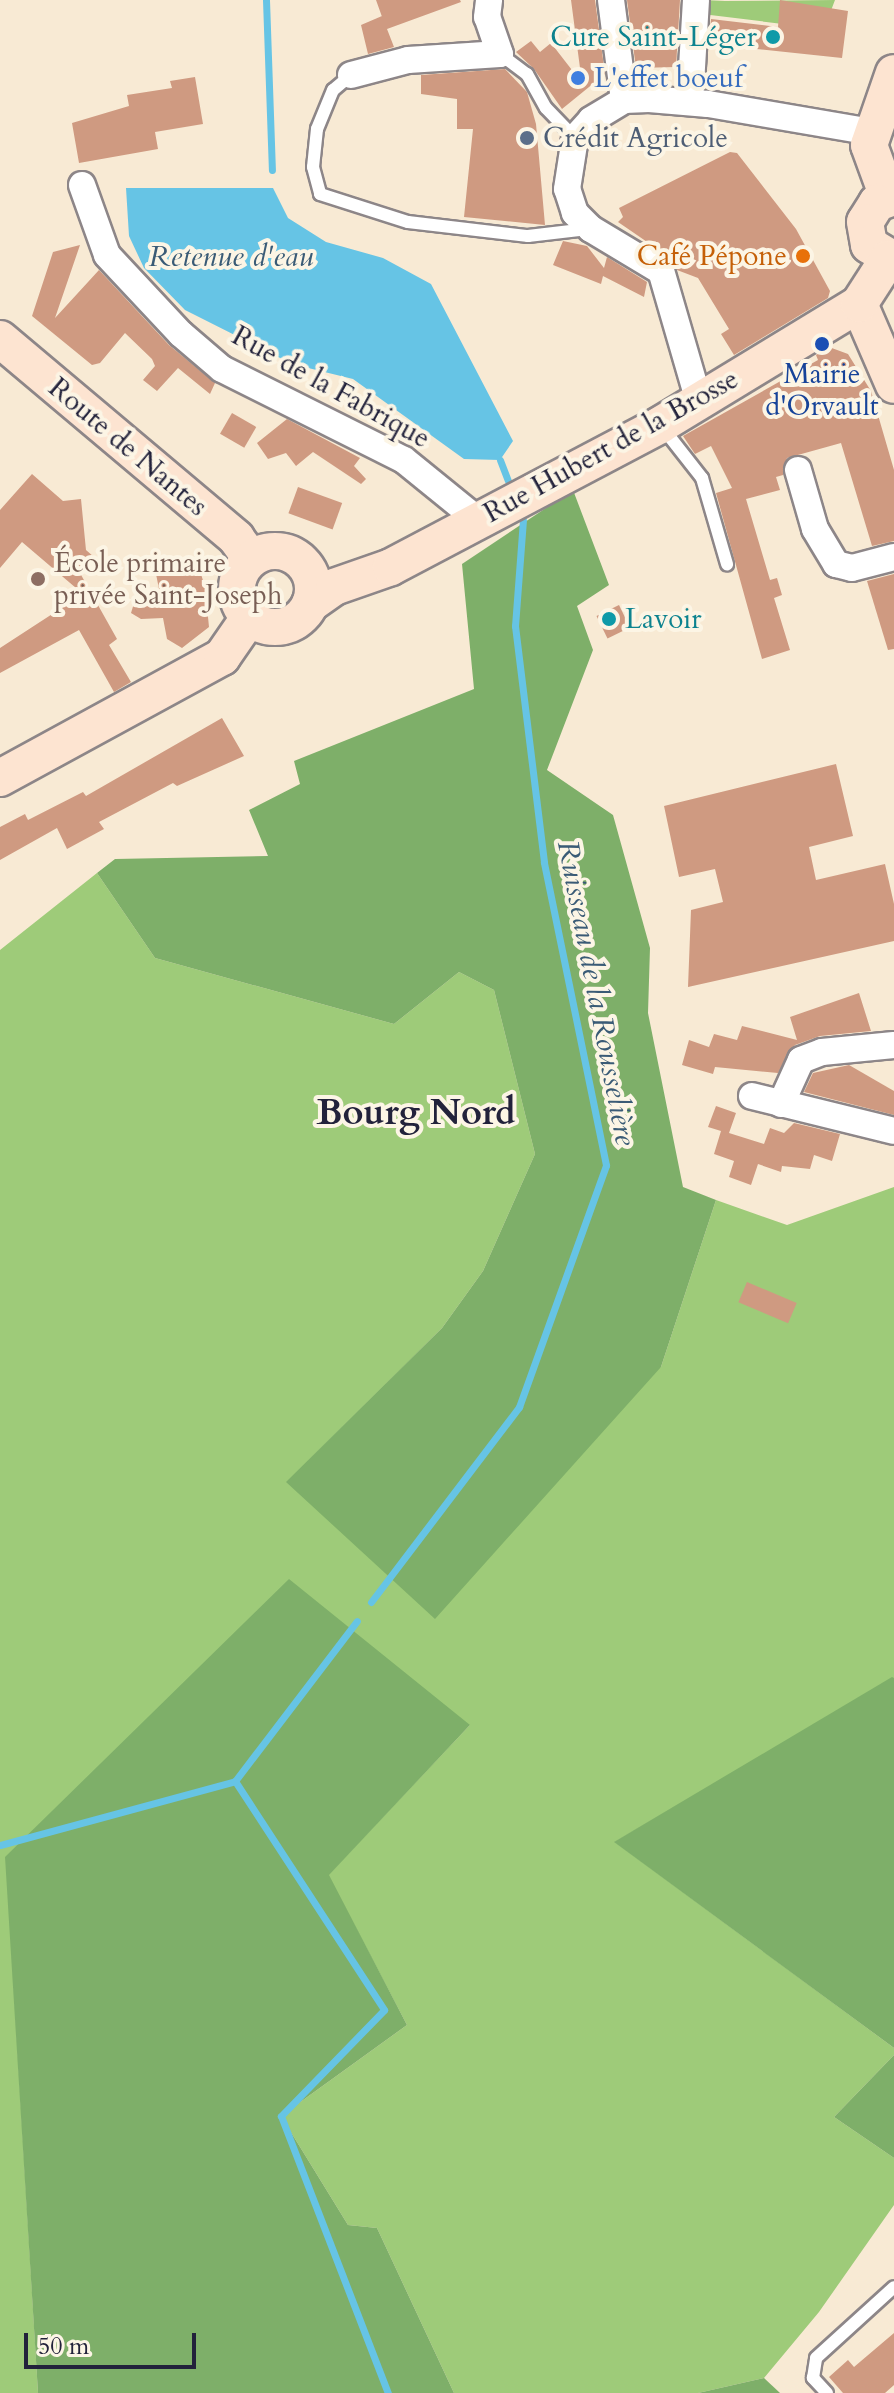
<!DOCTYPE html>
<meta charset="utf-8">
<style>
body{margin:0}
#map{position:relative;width:894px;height:2393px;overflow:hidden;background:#f8ead4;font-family:Cardo,serif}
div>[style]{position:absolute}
.green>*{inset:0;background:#9ecb79}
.forest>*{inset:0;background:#7eaf69}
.water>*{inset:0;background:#66c4e5}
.stream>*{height:7px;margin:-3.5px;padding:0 3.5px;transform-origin:3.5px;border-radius:3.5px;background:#66c4e5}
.building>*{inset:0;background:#cf9a81;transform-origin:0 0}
.roads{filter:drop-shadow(2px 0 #8d8688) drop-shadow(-2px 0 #8d8688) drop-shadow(0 2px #8d8688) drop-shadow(0 -2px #8d8688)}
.lane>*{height:12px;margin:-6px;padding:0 6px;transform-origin:6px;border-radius:6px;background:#fff}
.street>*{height:26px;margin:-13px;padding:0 13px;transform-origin:13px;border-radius:13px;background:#fff}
.secondary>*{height:36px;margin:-18px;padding:0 18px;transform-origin:18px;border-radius:18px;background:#fde4d1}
.secondary>.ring{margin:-18px;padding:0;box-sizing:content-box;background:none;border:36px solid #fde4d1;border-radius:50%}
.dots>*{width:22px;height:22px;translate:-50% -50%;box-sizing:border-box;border:4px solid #fcf5e5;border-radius:50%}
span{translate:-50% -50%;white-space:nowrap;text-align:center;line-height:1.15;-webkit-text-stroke:8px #fcf5e5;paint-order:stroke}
.culture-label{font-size:28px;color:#0d838f}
.right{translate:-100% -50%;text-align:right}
.left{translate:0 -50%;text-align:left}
.shop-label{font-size:28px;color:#366cbe}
.service-label{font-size:28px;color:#4e5e75}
.food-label{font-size:28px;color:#c56008}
.transit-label{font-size:28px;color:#164399}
.street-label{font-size:28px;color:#22223b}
.education-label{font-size:28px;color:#785e54}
.water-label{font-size:30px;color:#3a5b76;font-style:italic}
.district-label{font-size:36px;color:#22223b;font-weight:700}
.scale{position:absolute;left:24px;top:2333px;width:172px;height:36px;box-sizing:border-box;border:4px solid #22223b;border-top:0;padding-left:10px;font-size:24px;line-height:28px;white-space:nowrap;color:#22223b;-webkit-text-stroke:6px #fcf5e5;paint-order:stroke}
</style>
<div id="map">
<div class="green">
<div style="clip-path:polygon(702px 0,725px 1px,835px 0,824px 29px,702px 14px)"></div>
<div style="clip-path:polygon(97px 873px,155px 958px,394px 1024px,459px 972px,494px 990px,535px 1154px,483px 1271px,442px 1328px,287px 1482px,661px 1367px,716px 1200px,787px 1225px,894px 1187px,894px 1678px,615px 1842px,894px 2048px,894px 2055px,834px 2117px,894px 2158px,894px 2205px,819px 2312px,764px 2378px,698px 2393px,454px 2393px,377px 2228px,348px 2225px,281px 2116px,407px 2025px,328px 1875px,470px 1725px,6px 1857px,38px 2393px,0 2393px,0 950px)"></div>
</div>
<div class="forest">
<div style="clip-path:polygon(573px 490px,609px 585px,577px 606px,593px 650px,547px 770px,613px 815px,650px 948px,648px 1013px,683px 1187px,716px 1200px,661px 1367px,435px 1619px,286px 1482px,442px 1328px,483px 1271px,535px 1154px,494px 990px,459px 972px,394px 1024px,155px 958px,97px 873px,115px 859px,268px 856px,249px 810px,300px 784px,294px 761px,474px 689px,462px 564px)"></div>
<div style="clip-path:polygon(289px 1579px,470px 1725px,329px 1875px,407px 2025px,281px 2116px,348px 2225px,377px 2228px,454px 2393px,38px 2393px,5px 1857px)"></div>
<div style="clip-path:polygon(892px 1677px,894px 1678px,894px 2048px,614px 1842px)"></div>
<div style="clip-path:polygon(894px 2055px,894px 2158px,834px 2117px)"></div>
<div style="clip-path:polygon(764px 2378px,780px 2393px,698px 2393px)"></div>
</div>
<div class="water">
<div style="clip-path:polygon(126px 188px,273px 188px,288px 218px,326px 242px,383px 258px,431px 284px,513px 441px,500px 460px,464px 459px,353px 379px,292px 364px,185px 310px,144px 268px,129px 236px)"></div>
</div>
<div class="stream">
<div style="left:266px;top:0;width:170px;rotate:88deg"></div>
<div style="left:500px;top:460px;width:22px;rotate:69deg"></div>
<div style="left:371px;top:1602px;width:245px;rotate:-52.8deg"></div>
<div style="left:519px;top:1407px;width:257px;rotate:-70.2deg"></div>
<div style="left:606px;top:1165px;width:309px;rotate:-101.6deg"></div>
<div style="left:544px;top:862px;width:238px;rotate:-97deg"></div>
<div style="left:515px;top:626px;width:106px;rotate:-85.7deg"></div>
<div style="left:235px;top:1781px;width:273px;rotate:56.9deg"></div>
<div style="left:384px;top:2010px;width:148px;rotate:134.2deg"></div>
<div style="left:281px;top:2116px;width:297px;rotate:68.9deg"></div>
<div style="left:0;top:1845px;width:244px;rotate:-15.2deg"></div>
<div style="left:235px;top:1781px;width:201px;rotate:-52.7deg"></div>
</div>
<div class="building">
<div style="clip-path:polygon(376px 0,460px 0,461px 2px,387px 29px,394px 47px,368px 54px,361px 25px,382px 16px,386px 28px)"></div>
<div style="clip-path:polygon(571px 0,595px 0,605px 74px,562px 109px,534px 69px,516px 52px,531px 41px,540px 52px,551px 43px,582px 83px)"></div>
<div style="clip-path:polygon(627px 0,680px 0,676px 67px,636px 68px)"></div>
<div style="clip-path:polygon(780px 0,848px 11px,842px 58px,709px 44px,711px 19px,778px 27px)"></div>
<div style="clip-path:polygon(505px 69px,527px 92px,536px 124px,545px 225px,464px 217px,473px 129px,457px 129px,457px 99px,421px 94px,421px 75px)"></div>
<div style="clip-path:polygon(195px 77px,203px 124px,155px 132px,158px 149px,79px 163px,72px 123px,129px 106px,127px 95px,172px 88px,170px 81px)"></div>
<div style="clip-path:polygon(730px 152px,737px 153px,796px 229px,830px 291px,828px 298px,734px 355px,721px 334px,729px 329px,698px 278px,677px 270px,669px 257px,618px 222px,623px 217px,619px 208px)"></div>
<div style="clip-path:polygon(563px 241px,587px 246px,604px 268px,607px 257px,647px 282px,644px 297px,603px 276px,601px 284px,553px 265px)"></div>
<div style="clip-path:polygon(80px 245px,55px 318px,99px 270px,169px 345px,215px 383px,210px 394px,178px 368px,157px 391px,143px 380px,155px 366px,152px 359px,125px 333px,100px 363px,92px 365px,32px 316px,53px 252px)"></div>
<div style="clip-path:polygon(829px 347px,848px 354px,871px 391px,894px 470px,894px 541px,872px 546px,841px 443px,787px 458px,783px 475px,776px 477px,780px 490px,746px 499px,770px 580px,777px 578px,782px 595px,774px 598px,790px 650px,762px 659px,716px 493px,732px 488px,711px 446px,695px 454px,683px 436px,818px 360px,816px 355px)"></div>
<div style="left:232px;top:413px;width:28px;height:24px;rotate:30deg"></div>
<div style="clip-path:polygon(287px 419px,360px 458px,354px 466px,366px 479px,361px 484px,313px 452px,296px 466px,286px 453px,268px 459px,257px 443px)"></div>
<div style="clip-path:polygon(32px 474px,63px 501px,81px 499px,86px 550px,94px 557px,80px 573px,117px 639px,109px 645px,131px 682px,114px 692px,79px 630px,0 673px,0 648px,83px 594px,22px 542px,0 568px,0 510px)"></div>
<div style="left:298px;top:487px;width:47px;height:28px;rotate:20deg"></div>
<div style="clip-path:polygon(168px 560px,201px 574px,205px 587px,209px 627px,182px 648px,167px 639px,163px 618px,141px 619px,131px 613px,135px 600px,160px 594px,156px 574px)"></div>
<div style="clip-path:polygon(894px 574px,894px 649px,888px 650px,867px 581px)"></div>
<div style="left:619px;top:605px;width:25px;height:25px;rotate:64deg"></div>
<div style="clip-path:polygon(222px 718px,244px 756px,177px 786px,173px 783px,99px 822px,104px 829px,67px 849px,57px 828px,0 860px,0 827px,25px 814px,28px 820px,83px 792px,86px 796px)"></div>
<div style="clip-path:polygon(836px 764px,853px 836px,809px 847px,816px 880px,885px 864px,894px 904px,894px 941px,688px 987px,691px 910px,723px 902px,715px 869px,679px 877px,664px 806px)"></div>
<div style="clip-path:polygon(859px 993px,871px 1031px,820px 1036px,795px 1045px,778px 1073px,715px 1067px,713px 1074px,682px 1065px,689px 1040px,709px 1047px,714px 1034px,737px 1040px,742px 1026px,797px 1040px,790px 1017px)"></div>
<div style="clip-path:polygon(849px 1065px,894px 1091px,894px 1115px,804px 1092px,813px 1073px)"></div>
<div style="clip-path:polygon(716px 1106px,736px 1113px,729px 1133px,764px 1144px,770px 1128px,784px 1133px,794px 1123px,840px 1134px,832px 1161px,814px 1155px,810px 1169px,782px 1166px,781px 1172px,758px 1164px,751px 1185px,729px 1177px,734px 1161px,714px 1154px,721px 1131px,708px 1127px)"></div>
<div style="left:747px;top:1282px;width:54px;height:22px;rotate:23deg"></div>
<div style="clip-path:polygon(894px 2333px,894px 2385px,885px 2393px,843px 2393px,829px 2377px,848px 2360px,854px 2367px)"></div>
</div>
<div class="roads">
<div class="lane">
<div style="left:500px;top:54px;width:34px;rotate:37deg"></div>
<div style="left:527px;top:74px;width:39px;rotate:61deg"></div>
<div style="left:546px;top:108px;width:42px;rotate:46deg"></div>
<div style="left:351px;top:75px;width:23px;rotate:140deg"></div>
<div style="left:333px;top:90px;width:42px;rotate:112.3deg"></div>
<div style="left:317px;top:129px;width:38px;rotate:96deg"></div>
<div style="left:313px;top:167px;width:28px;rotate:75deg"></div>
<div style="left:320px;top:194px;width:92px;rotate:17.7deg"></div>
<div style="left:408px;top:222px;width:121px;rotate:6.7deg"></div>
<div style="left:528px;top:236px;width:60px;rotate:-6.7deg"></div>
<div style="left:662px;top:427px;width:65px;rotate:51.9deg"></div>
<div style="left:702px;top:478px;width:90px;rotate:73.8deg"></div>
<div style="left:827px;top:2393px;width:21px;rotate:-133deg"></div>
<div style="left:813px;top:2378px;width:20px;rotate:-81deg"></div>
<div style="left:816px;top:2358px;width:105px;rotate:-42.3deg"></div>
</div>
<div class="street">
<div style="left:611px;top:0;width:101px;rotate:82.6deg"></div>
<div style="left:351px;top:75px;width:59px;rotate:-14.7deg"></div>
<div style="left:408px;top:60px;width:92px;rotate:-3.7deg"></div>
<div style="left:500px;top:54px;width:39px;rotate:-109deg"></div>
<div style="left:487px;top:17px;width:17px;rotate:-83deg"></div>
<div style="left:690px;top:101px;width:101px;rotate:-86.6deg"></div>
<div style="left:82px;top:185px;width:74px;rotate:70.3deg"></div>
<div style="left:107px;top:255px;width:108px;rotate:46.9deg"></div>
<div style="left:181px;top:334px;width:54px;rotate:40.5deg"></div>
<div style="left:222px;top:369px;width:203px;rotate:26.6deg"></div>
<div style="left:404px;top:460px;width:97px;rotate:39.1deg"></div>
<div style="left:698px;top:398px;width:132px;rotate:-106.2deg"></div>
<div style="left:661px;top:271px;width:82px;rotate:-149deg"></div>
<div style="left:591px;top:229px;width:23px;rotate:-135deg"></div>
<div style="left:575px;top:213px;width:25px;rotate:-108deg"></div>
<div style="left:567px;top:189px;width:52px;rotate:-81.1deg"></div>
<div style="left:575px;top:138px;width:24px;rotate:-48deg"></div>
<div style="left:591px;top:120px;width:39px;rotate:-31deg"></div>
<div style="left:624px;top:100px;width:25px;rotate:-2deg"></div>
<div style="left:649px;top:99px;width:59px;rotate:4.8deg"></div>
<div style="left:708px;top:104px;width:165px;rotate:9.7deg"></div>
<div style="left:798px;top:470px;width:61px;rotate:73.9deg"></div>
<div style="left:815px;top:529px;width:41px;rotate:59deg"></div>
<div style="left:836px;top:564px;width:16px;rotate:14deg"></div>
<div style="left:852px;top:568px;width:43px;rotate:-14.7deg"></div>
<div style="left:752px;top:1096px;width:146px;rotate:13.8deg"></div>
<div style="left:781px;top:1104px;width:48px;rotate:-65.6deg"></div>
<div style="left:801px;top:1060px;width:22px;rotate:-21deg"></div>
<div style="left:822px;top:1052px;width:72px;rotate:-5.6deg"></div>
</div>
<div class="secondary">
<div style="left:888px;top:197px;width:55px;rotate:-110.1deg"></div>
<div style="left:869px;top:145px;width:76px;rotate:-70.9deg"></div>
<div style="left:894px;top:197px;width:18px;rotate:161deg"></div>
<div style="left:877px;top:203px;width:22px;rotate:122deg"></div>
<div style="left:865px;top:222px;width:23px;rotate:80deg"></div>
<div style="left:869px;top:245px;width:29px;rotate:31deg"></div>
<div style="left:859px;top:304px;width:88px;rotate:66.6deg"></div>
<div style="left:0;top:339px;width:309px;rotate:40.1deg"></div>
<div style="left:236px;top:538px;width:26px;rotate:54deg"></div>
<div class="ring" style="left:237px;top:551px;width:40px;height:40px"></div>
<div style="left:310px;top:604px;width:29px;rotate:-35deg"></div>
<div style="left:334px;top:587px;width:60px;rotate:-19.3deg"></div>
<div style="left:391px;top:567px;width:304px;rotate:-27.8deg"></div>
<div style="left:660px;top:425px;width:233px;rotate:-31.3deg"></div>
<div style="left:859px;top:304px;width:54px;rotate:-57.2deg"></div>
<div style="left:0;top:778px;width:253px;rotate:-28.6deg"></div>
<div style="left:222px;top:657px;width:47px;rotate:-55.3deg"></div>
</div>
</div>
<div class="dots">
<div style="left:773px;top:37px;background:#0f9aa8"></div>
<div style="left:578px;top:78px;background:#3f7fe0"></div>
<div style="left:527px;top:138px;background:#5c6f8a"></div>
<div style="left:803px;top:256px;background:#e8710a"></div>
<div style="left:822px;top:344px;background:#1a4fb4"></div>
<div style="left:38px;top:579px;background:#8d6e63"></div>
<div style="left:609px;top:619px;background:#0f9aa8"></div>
</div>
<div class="culture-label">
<span class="right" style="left:757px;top:37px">Cure Saint-Léger</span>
<span class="left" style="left:625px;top:619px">Lavoir</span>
</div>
<div class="shop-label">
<span class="left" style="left:594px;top:78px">L'effet boeuf</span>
</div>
<div class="service-label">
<span class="left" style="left:543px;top:138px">Crédit Agricole</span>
</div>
<div class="food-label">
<span class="right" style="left:787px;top:256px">Café Pépone</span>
</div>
<div class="transit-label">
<span style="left:822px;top:390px">Mairie<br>d'Orvault</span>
</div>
<div class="street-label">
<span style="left:331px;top:387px;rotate:29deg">Rue de la Fabrique</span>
<span style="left:611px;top:446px;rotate:-29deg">Rue Hubert de la Brosse</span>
<span style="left:128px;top:447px;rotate:40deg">Route de Nantes</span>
</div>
<div class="education-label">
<span class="left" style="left:54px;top:579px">École primaire<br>privée Saint-Joseph</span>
</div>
<div class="water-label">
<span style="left:231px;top:257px">Retenue d'eau</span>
<span style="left:596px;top:993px;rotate:79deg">Ruisseau de la Rousselière</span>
</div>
<div class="district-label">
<span style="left:416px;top:1113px">Bourg Nord</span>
</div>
<div class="scale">50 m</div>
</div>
